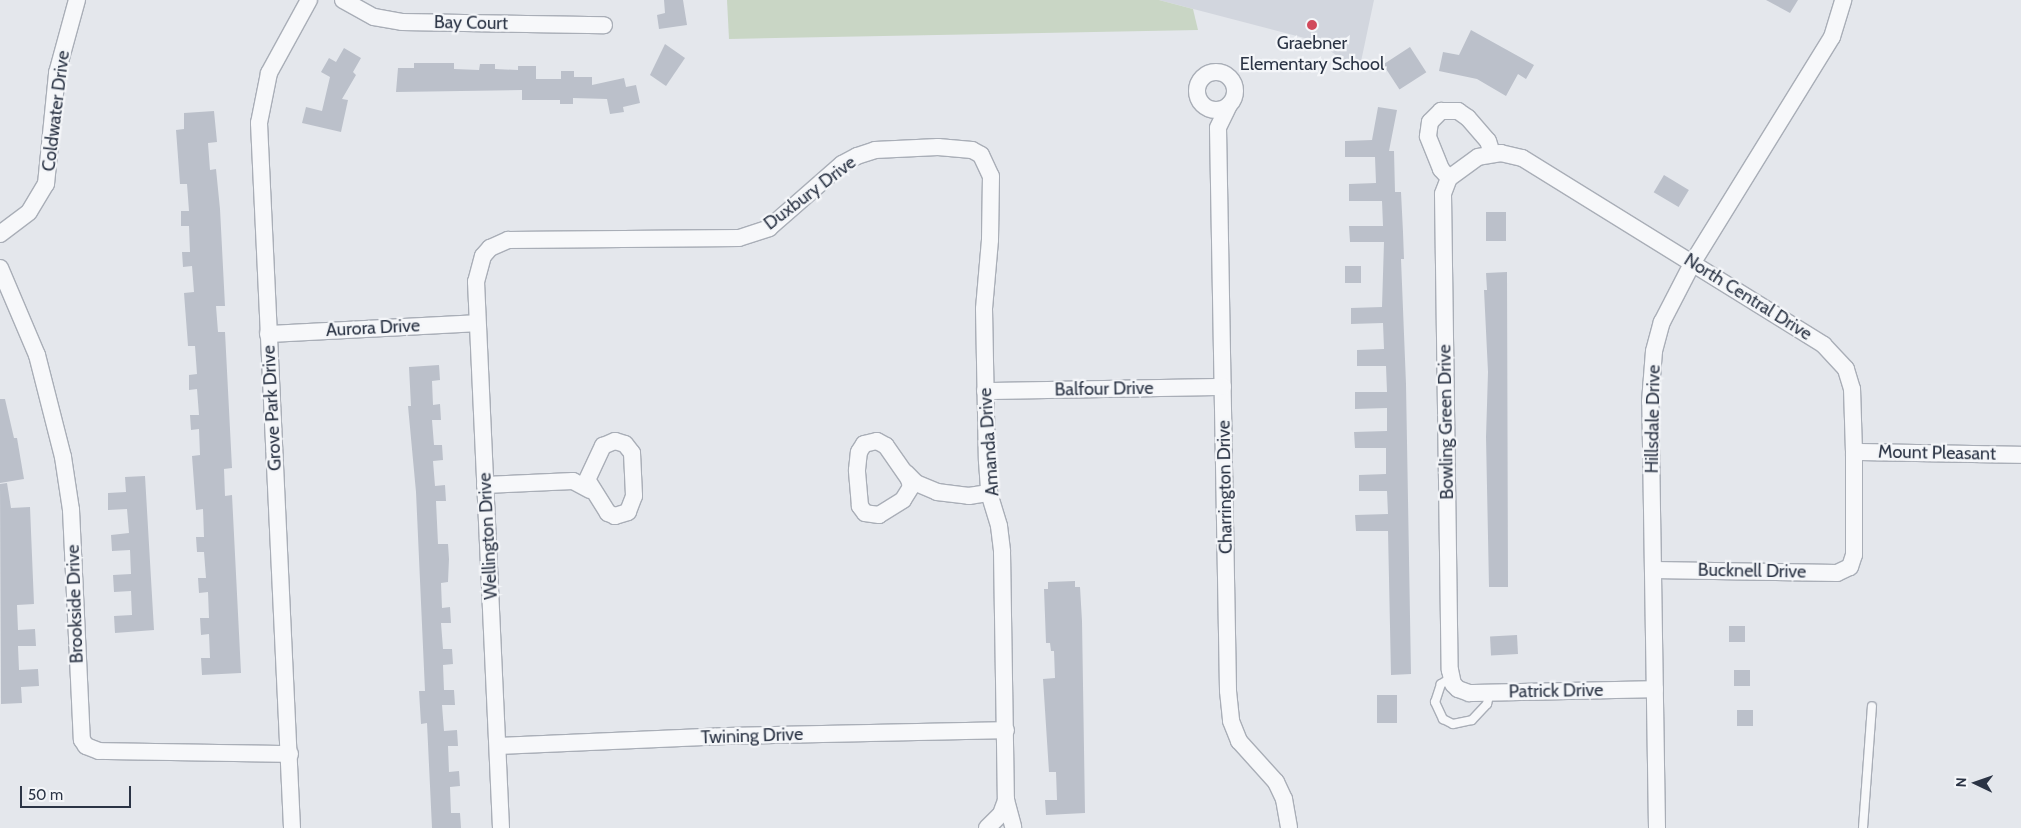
<!DOCTYPE html>
<style>
body{margin:0}
#map{position:relative;width:2021px;height:828px;overflow:hidden;background:#e4e7ec;font-family:Cabin,sans-serif}
div>[style]{position:absolute}
.built>*{inset:0;background:#d2d6de}
.green>*{inset:0;background:#c9d6c5}
.building>*{inset:0;background:#bbc0ca;transform-origin:0 0}
.roads{filter:drop-shadow(1px 0 #a9aeb7) drop-shadow(-1px 0 #a9aeb7) drop-shadow(0 1px #a9aeb7) drop-shadow(0 -1px #a9aeb7)}
.lane>*{height:8px;margin:-4px;padding:0 4px;transform-origin:4px;border-radius:4px;background:#f7f8fa}
.street>*{height:16px;margin:-8px;padding:0 8px;transform-origin:8px;border-radius:8px;background:#f7f8fa}
.street>.ring{margin:-8px;padding:0;box-sizing:content-box;background:none;border:16px solid #f7f8fa;border-radius:50%}
.dots>*{width:14px;height:14px;translate:-50% -50%;box-sizing:border-box;border:2px solid #f4f6f9;border-radius:50%}
span{translate:-50% -50%;white-space:nowrap;text-align:center;line-height:1.15;-webkit-text-stroke:4.5px #f4f6f9;paint-order:stroke}
.street-label{font-size:18px;color:#2b3445}
.poi-label{font-size:18px;color:#2b3445}
.north{position:absolute;left:1951px;top:758px;width:50px;height:50px;-webkit-text-stroke:4px #f4f6f9;paint-order:stroke;rotate:273deg;font-size:14px;font-weight:700;line-height:20px;text-align:center;color:#2b3445}
.north::after{content:'';display:block;margin:auto;width:18px;height:22px;background:#2b3445;clip-path:polygon(50% 0,100% 100%,50% 72%,0 100%)}
.scale{position:absolute;left:20px;top:786px;width:111px;height:22px;box-sizing:border-box;border:2px solid #2b3445;border-top:0;padding-left:6px;font-size:15px;line-height:18px;white-space:nowrap;color:#2b3445;-webkit-text-stroke:4px #f4f6f9;paint-order:stroke}
</style>
<div id="map">
<div class="built">
<div style="clip-path:polygon(1159px 0,1374px 0,1359px 71px,1316px 41px)"></div>
</div>
<div class="green">
<div style="clip-path:polygon(727px 0,1159px 0,1193px 9px,1198px 30px,729px 39px)"></div>
</div>
<div class="building">
<div style="clip-path:polygon(664px 0,683px 0,687px 25px,659px 29px,657px 15px,665px 13px)"></div>
<div style="clip-path:polygon(1766px 0,1798px 0,1790px 13px)"></div>
<div style="clip-path:polygon(1471px 30px,1534px 65px,1526px 79px,1518px 74px,1506px 96px,1477px 79px,1439px 71px,1443px 52px,1459px 55px)"></div>
<div style="clip-path:polygon(665px 44px,685px 58px,666px 86px,650px 75px)"></div>
<div style="left:1410px;top:47px;width:30px;height:32px;rotate:57deg"></div>
<div style="clip-path:polygon(344px 48px,361px 58px,353px 72px,356px 75px,342px 99px,348px 100px,341px 132px,302px 123px,306px 107px,322px 111px,330px 77px,321px 72px,329px 58px,336px 62px)"></div>
<div style="clip-path:polygon(414px 63px,454px 63px,454px 69px,479px 70px,480px 64px,495px 64px,495px 69px,518px 70px,518px 66px,536px 66px,536px 79px,561px 79px,561px 71px,574px 71px,574px 77px,592px 77px,592px 85px,624px 78px,626px 87px,636px 85px,640px 103px,623px 107px,624px 112px,610px 114px,607px 99px,573px 98px,573px 104px,560px 104px,560px 100px,522px 100px,522px 90px,396px 92px,398px 68px,414px 68px)"></div>
<div style="clip-path:polygon(1378px 107px,1397px 110px,1389px 151px,1394px 151px,1395px 192px,1401px 192px,1403px 232px,1404px 259px,1401px 259px,1406px 384px,1411px 674px,1391px 675px,1388px 531px,1356px 531px,1355px 515px,1388px 514px,1387px 491px,1359px 491px,1359px 475px,1386px 474px,1386px 448px,1355px 448px,1354px 432px,1387px 431px,1387px 408px,1355px 409px,1355px 392px,1387px 392px,1386px 366px,1357px 366px,1357px 350px,1384px 349px,1383px 323px,1351px 324px,1351px 308px,1382px 307px,1384px 242px,1350px 242px,1349px 226px,1383px 226px,1382px 201px,1349px 201px,1349px 184px,1376px 183px,1375px 157px,1345px 157px,1345px 141px,1372px 140px)"></div>
<div style="clip-path:polygon(214px 111px,217px 142px,208px 143px,210px 170px,216px 169px,220px 209px,225px 306px,216px 306px,218px 332px,225px 332px,232px 468px,224px 469px,225px 496px,232px 495px,241px 673px,202px 675px,201px 658px,210px 658px,209px 634px,201px 635px,200px 618px,209px 618px,208px 592px,199px 593px,198px 578px,206px 578px,204px 552px,197px 552px,196px 537px,204px 537px,203px 509px,196px 510px,192px 456px,200px 455px,199px 429px,191px 430px,190px 415px,199px 415px,197px 389px,189px 390px,189px 375px,197px 374px,195px 346px,188px 346px,184px 293px,194px 292px,192px 266px,183px 267px,182px 252px,190px 252px,189px 226px,181px 226px,181px 211px,189px 211px,187px 184px,180px 184px,176px 130px,184px 129px,184px 113px)"></div>
<div style="left:1664px;top:175px;width:29px;height:20px;rotate:31deg"></div>
<div style="left:1486px;top:212px;width:20px;height:29px"></div>
<div style="left:1361px;top:266px;width:17px;height:16px;rotate:90deg"></div>
<div style="clip-path:polygon(1507px 272px,1508px 587px,1489px 587px,1486px 437px,1488px 372px,1484px 290px,1487px 290px,1486px 273px)"></div>
<div style="clip-path:polygon(439px 365px,440px 380px,432px 381px,433px 405px,440px 404px,441px 420px,432px 420px,434px 445px,442px 445px,443px 460px,433px 461px,435px 486px,445px 485px,446px 501px,436px 501px,438px 544px,448px 544px,449px 559px,448px 582px,441px 583px,442px 608px,450px 607px,451px 623px,441px 623px,443px 649px,452px 649px,453px 664px,443px 665px,444px 690px,454px 690px,455px 705px,442px 705px,444px 731px,457px 730px,458px 746px,448px 746px,449px 772px,459px 771px,460px 786px,450px 787px,451px 813px,460px 813px,461px 828px,432px 828px,427px 723px,421px 724px,419px 691px,425px 691px,416px 492px,408px 406px,411px 406px,409px 367px)"></div>
<div style="clip-path:polygon(0 399px,5px 399px,14px 438px,17px 438px,24px 479px,0 483px)"></div>
<div style="clip-path:polygon(145px 476px,154px 630px,115px 633px,114px 616px,132px 615px,131px 591px,114px 592px,113px 575px,131px 574px,130px 550px,112px 551px,111px 535px,129px 533px,127px 509px,108px 510px,108px 493px,126px 492px,125px 477px)"></div>
<div style="clip-path:polygon(7px 483px,11px 508px,30px 507px,34px 604px,17px 605px,18px 630px,35px 629px,36px 646px,18px 646px,19px 670px,38px 669px,39px 686px,21px 687px,22px 703px,1px 704px,0 484px)"></div>
<div style="clip-path:polygon(1075px 581px,1075px 587px,1080px 587px,1082px 621px,1085px 813px,1046px 815px,1045px 800px,1057px 800px,1056px 772px,1049px 772px,1043px 679px,1055px 678px,1054px 651px,1051px 651px,1050px 643px,1046px 643px,1044px 589px,1048px 589px,1048px 582px)"></div>
<div style="left:1729px;top:626px;width:16px;height:16px"></div>
<div style="left:1517px;top:635px;width:19px;height:27px;rotate:87deg"></div>
<div style="left:1734px;top:670px;width:16px;height:16px"></div>
<div style="left:1397px;top:695px;width:28px;height:20px;rotate:90deg"></div>
<div style="left:1737px;top:710px;width:16px;height:16px"></div>
</div>
<div class="roads">
<div class="lane">
<div style="left:1451px;top:678px;width:12px;rotate:149deg"></div>
<div style="left:1441px;top:684px;width:19px;rotate:108deg"></div>
<div style="left:1435px;top:702px;width:19px;rotate:65deg"></div>
<div style="left:1443px;top:719px;width:11px;rotate:27deg"></div>
<div style="left:1453px;top:724px;width:19px;rotate:-12deg"></div>
<div style="left:1472px;top:720px;width:22px;rotate:-47deg"></div>
<div style="left:1487px;top:704px;width:12px;rotate:-76deg"></div>
<div style="left:1863px;top:828px;width:122px;rotate:-85.8deg"></div>
</div>
<div class="street">
<div style="left:343px;top:0;width:35px;rotate:29deg"></div>
<div style="left:374px;top:17px;width:28px;rotate:10deg"></div>
<div style="left:402px;top:22px;width:202px;rotate:0.9deg"></div>
<div class="ring" style="left:1197px;top:72px;width:22px;height:22px"></div>
<div style="left:1229px;top:105px;width:25px;rotate:116deg"></div>
<div style="left:1218px;top:128px;width:563px;rotate:88.98deg"></div>
<div style="left:1228px;top:691px;width:30px;rotate:84deg"></div>
<div style="left:1231px;top:721px;width:22px;rotate:68deg"></div>
<div style="left:1239px;top:741px;width:55px;rotate:47.9deg"></div>
<div style="left:1276px;top:782px;width:19px;rotate:65deg"></div>
<div style="left:1284px;top:799px;width:29px;rotate:80deg"></div>
<div style="left:1449px;top:178px;width:12px;rotate:-132deg"></div>
<div style="left:1441px;top:169px;width:35px;rotate:-112deg"></div>
<div style="left:1428px;top:136px;width:14px;rotate:-82deg"></div>
<div style="left:1430px;top:122px;width:16px;rotate:-45deg"></div>
<div style="left:1441px;top:111px;width:17px"></div>
<div style="left:1458px;top:111px;width:12px;rotate:35deg"></div>
<div style="left:1468px;top:118px;width:30px;rotate:49deg"></div>
<div style="left:1488px;top:141px;width:13px;rotate:72deg"></div>
<div style="left:0;top:234px;width:36px;rotate:-37deg"></div>
<div style="left:29px;top:212px;width:33px;rotate:-59deg"></div>
<div style="left:46px;top:184px;width:112px;rotate:-84.3deg"></div>
<div style="left:57px;top:73px;width:76px;rotate:-74.7deg"></div>
<div style="left:0;top:268px;width:95px;rotate:67deg"></div>
<div style="left:37px;top:355px;width:105px;rotate:75.7deg"></div>
<div style="left:63px;top:457px;width:54px;rotate:81.4deg"></div>
<div style="left:71px;top:510px;width:230px;rotate:87.3deg"></div>
<div style="left:82px;top:740px;width:7px;rotate:56deg"></div>
<div style="left:86px;top:746px;width:14px;rotate:21deg"></div>
<div style="left:99px;top:751px;width:191px;rotate:0.9deg"></div>
<div style="left:268px;top:334px;width:209px;rotate:-3deg"></div>
<div style="left:985px;top:391px;width:238px;rotate:-1deg"></div>
<div style="left:615px;top:441px;width:10px;rotate:17deg"></div>
<div style="left:625px;top:444px;width:11px;rotate:52deg"></div>
<div style="left:632px;top:453px;width:43px;rotate:87.3deg"></div>
<div style="left:634px;top:496px;width:17px;rotate:111deg"></div>
<div style="left:628px;top:512px;width:14px;rotate:163deg"></div>
<div style="left:615px;top:516px;width:8px;rotate:-157deg"></div>
<div style="left:608px;top:513px;width:39px;rotate:-122deg"></div>
<div style="left:587px;top:480px;width:38px;rotate:-65deg"></div>
<div style="left:603px;top:446px;width:13px;rotate:-23deg"></div>
<div style="left:877px;top:441px;width:10px;rotate:29deg"></div>
<div style="left:886px;top:446px;width:40px;rotate:55.1deg"></div>
<div style="left:909px;top:479px;width:8px;rotate:76deg"></div>
<div style="left:911px;top:487px;width:15px;rotate:122deg"></div>
<div style="left:903px;top:500px;width:28px;rotate:148deg"></div>
<div style="left:879px;top:515px;width:14px;rotate:-172deg"></div>
<div style="left:865px;top:513px;width:9px;rotate:-126deg"></div>
<div style="left:860px;top:506px;width:36px;rotate:-95deg"></div>
<div style="left:857px;top:470px;width:18px;rotate:-84deg"></div>
<div style="left:859px;top:452px;width:9px;rotate:-58deg"></div>
<div style="left:864px;top:444px;width:13px;rotate:-13deg"></div>
<div style="left:1854px;top:452px;width:167px;rotate:1deg"></div>
<div style="left:906px;top:473px;width:14px;rotate:45deg"></div>
<div style="left:916px;top:483px;width:23px;rotate:23deg"></div>
<div style="left:937px;top:492px;width:32px;rotate:7deg"></div>
<div style="left:969px;top:496px;width:20px;rotate:-9deg"></div>
<div style="left:485px;top:485px;width:88px;rotate:-2.6deg"></div>
<div style="left:573px;top:481px;width:19px;rotate:28deg"></div>
<div style="left:1653px;top:570px;width:184px;rotate:0.9deg"></div>
<div style="left:1837px;top:573px;width:14px;rotate:-25deg"></div>
<div style="left:1850px;top:567px;width:13px;rotate:-72deg"></div>
<div style="left:1854px;top:555px;width:103px;rotate:-90deg"></div>
<div style="left:1854px;top:452px;width:63px;rotate:-91.8deg"></div>
<div style="left:1852px;top:389px;width:21px;rotate:-107deg"></div>
<div style="left:1846px;top:369px;width:33px;rotate:-133deg"></div>
<div style="left:1824px;top:345px;width:355px;rotate:-148.2deg"></div>
<div style="left:1522px;top:158px;width:22px;rotate:-167deg"></div>
<div style="left:1501px;top:153px;width:23px;rotate:170deg"></div>
<div style="left:1478px;top:157px;width:36px;rotate:144deg"></div>
<div style="left:1449px;top:178px;width:17px;rotate:111deg"></div>
<div style="left:1443px;top:194px;width:476px;rotate:89.2deg"></div>
<div style="left:1450px;top:670px;width:14px;rotate:78deg"></div>
<div style="left:1453px;top:684px;width:7px;rotate:45deg"></div>
<div style="left:1458px;top:689px;width:12px;rotate:20deg"></div>
<div style="left:1469px;top:693px;width:186px;rotate:-1.2deg"></div>
<div style="left:498px;top:746px;width:229px;rotate:-2.5deg"></div>
<div style="left:727px;top:736px;width:279px;rotate:-1.2deg"></div>
<div style="left:292px;top:828px;width:706px;rotate:-92.68deg"></div>
<div style="left:259px;top:123px;width:51px;rotate:-78.7deg"></div>
<div style="left:269px;top:73px;width:83px;rotate:-61.3deg"></div>
<div style="left:501px;top:828px;width:547px;rotate:-92.62deg"></div>
<div style="left:476px;top:282px;width:27px;rotate:-75deg"></div>
<div style="left:483px;top:256px;width:11px;rotate:-49deg"></div>
<div style="left:490px;top:248px;width:20px;rotate:-24deg"></div>
<div style="left:508px;top:240px;width:231px;rotate:-0.5deg"></div>
<div style="left:739px;top:238px;width:32px;rotate:-18deg"></div>
<div style="left:769px;top:228px;width:97px;rotate:-41.2deg"></div>
<div style="left:842px;top:164px;width:17px;rotate:-28deg"></div>
<div style="left:857px;top:156px;width:19px;rotate:-18deg"></div>
<div style="left:875px;top:150px;width:63px;rotate:-2.7deg"></div>
<div style="left:938px;top:147px;width:34px;rotate:5deg"></div>
<div style="left:972px;top:150px;width:10px;rotate:29deg"></div>
<div style="left:981px;top:155px;width:23px;rotate:65deg"></div>
<div style="left:991px;top:176px;width:64px;rotate:90.9deg"></div>
<div style="left:990px;top:240px;width:69px;rotate:95deg"></div>
<div style="left:984px;top:309px;width:152px;rotate:88.9deg"></div>
<div style="left:987px;top:461px;width:32px;rotate:86deg"></div>
<div style="left:989px;top:493px;width:34px;rotate:73deg"></div>
<div style="left:999px;top:526px;width:26px;rotate:83deg"></div>
<div style="left:1002px;top:552px;width:248px;rotate:89.1deg"></div>
<div style="left:1006px;top:800px;width:28px;rotate:75deg"></div>
<div style="left:987px;top:828px;width:20px;rotate:-45deg"></div>
<div style="left:1001px;top:814px;width:15px;rotate:-70deg"></div>
<div style="left:1657px;top:828px;width:426px;rotate:-90.9deg"></div>
<div style="left:1650px;top:402px;width:51px;rotate:-85.5deg"></div>
<div style="left:1654px;top:351px;width:30px;rotate:-75deg"></div>
<div style="left:1662px;top:322px;width:68px;rotate:-62.7deg"></div>
<div style="left:1693px;top:262px;width:264px;rotate:-58.3deg"></div>
<div style="left:1832px;top:37px;width:39px;rotate:-73deg"></div>
</div>
</div>
<div class="dots">
<div style="left:1312px;top:25px;background:#d1495b"></div>
</div>
<div class="street-label">
<span style="left:471px;top:23px;rotate:1deg">Bay Court</span>
<span style="left:56px;top:111px;rotate:-83deg">Coldwater Drive</span>
<span style="left:810px;top:193px;rotate:-37deg">Duxbury Drive</span>
<span style="left:1748px;top:297px;rotate:32deg">North Central Drive</span>
<span style="left:373px;top:328px;rotate:-3deg">Aurora Drive</span>
<span style="left:1104px;top:389px;rotate:-1deg">Balfour Drive</span>
<span style="left:272px;top:408px;rotate:-93deg">Grove Park Drive</span>
<span style="left:1653px;top:419px;rotate:-89deg">Hillsdale Drive</span>
<span style="left:1446px;top:422px;rotate:-91deg">Bowling Green Drive</span>
<span style="left:989px;top:442px;rotate:-94deg">Amanda Drive</span>
<span style="left:1937px;top:453px;rotate:1deg">Mount Pleasant</span>
<span style="left:1225px;top:487px;rotate:-91deg">Charrington Drive</span>
<span style="left:488px;top:536px;rotate:-93deg">Wellington Drive</span>
<span style="left:1752px;top:571px;rotate:1deg">Bucknell Drive</span>
<span style="left:75px;top:604px;rotate:-92deg">Brookside Drive</span>
<span style="left:1556px;top:691px;rotate:-1deg">Patrick Drive</span>
<span style="left:752px;top:736px;rotate:-2deg">Twining Drive</span>
</div>
<div class="poi-label">
<span style="left:1312px;top:54px">Graebner<br>Elementary School</span>
</div>
<div class="north">N</div>
<div class="scale">50 m</div>
</div>
